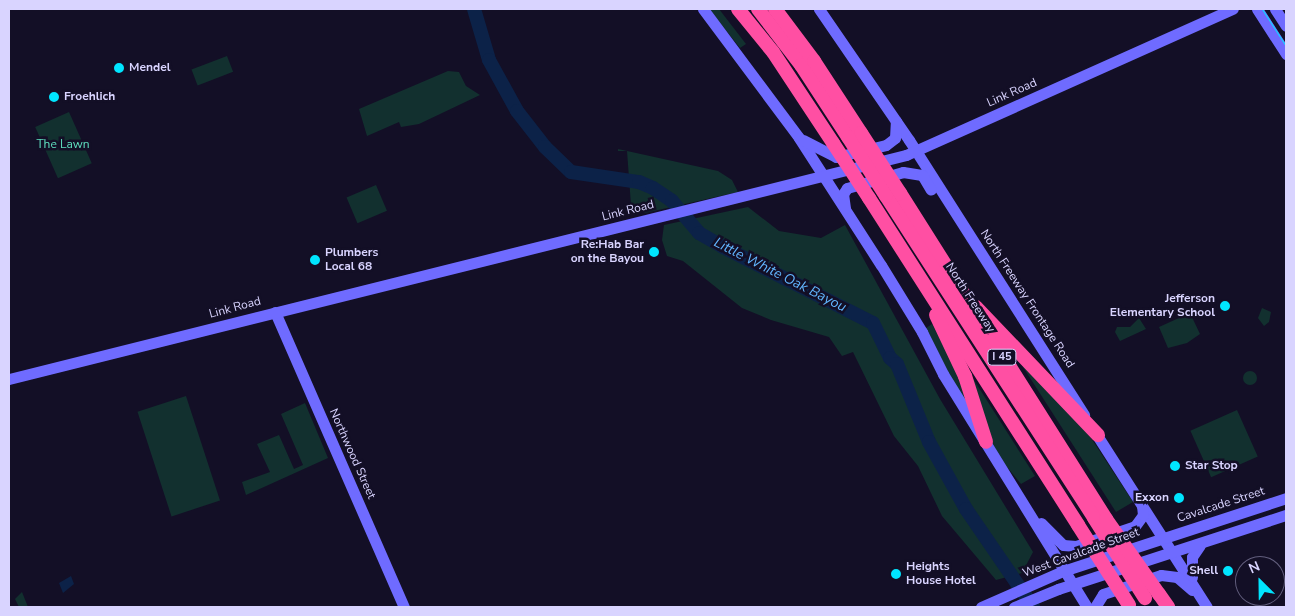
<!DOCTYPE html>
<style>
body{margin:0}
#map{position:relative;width:1295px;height:616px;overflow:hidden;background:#130f26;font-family:"Nunito Sans",sans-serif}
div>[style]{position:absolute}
.green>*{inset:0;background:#12302f;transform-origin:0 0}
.round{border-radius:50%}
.water>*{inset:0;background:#0c2248}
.river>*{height:14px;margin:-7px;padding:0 7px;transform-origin:7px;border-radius:7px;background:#0c2248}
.secondary>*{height:11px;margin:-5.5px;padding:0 5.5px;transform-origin:5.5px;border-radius:5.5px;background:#6f6bff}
.highway>*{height:14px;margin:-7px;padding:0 7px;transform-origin:7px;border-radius:7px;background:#ff4fa3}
.tram>*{height:1px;margin:-0.5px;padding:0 0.5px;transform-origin:0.5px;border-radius:0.5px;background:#00e5ff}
.highway-bridge>*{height:14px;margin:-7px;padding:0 7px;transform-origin:7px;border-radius:7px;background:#ff4fa3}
.dots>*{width:14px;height:14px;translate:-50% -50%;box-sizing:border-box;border:2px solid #130f26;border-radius:50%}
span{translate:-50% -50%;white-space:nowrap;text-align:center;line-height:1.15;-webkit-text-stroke:5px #130f26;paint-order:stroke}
.shield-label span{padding:1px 4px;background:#130f26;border:1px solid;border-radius:4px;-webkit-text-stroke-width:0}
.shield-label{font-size:11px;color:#d9d4ff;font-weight:700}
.poi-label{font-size:12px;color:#d9d4ff;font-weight:700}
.left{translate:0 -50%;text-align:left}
.right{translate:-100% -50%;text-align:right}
.street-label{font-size:12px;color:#d9d4ff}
.park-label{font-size:12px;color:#5fe0c0}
.water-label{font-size:14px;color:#62b6ff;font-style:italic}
.frame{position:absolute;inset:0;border:10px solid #d9d4ff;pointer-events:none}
.north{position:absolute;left:1235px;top:556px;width:50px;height:50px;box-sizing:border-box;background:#130f26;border:1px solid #625e7d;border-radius:50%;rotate:337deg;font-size:14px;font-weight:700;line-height:20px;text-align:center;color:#d9d4ff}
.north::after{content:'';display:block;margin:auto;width:18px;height:22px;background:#00e5ff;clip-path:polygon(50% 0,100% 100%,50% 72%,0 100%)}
</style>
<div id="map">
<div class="green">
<div style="clip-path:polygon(709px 9px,719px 9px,746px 44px,740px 48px)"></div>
<div style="left:227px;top:56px;width:17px;height:38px;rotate:69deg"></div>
<div style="clip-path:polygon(448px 71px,459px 72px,466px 86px,480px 95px,419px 124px,401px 127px,399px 122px,367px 136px,359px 109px)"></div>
<div style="left:69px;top:112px;width:56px;height:37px;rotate:66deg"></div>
<div style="clip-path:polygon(618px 149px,718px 171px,732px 180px,738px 192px,645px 213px,631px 205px,627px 151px,618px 151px)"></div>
<div style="left:376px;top:185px;width:28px;height:32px;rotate:67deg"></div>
<div style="clip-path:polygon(748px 207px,779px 231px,821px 238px,845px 225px,940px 399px,1033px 552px,1022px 573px,996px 580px,942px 516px,918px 466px,894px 436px,853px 352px,842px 356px,829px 337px,771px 320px,742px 308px,683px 261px,667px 256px,662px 240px,664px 225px)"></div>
<div style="clip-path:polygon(1262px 308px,1271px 312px,1269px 322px,1264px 326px,1258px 318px)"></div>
<div style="clip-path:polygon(1190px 313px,1200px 334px,1187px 343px,1168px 348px,1159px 327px)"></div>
<div style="clip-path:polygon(1139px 318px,1146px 329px,1120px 341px,1115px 332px,1117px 327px,1130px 327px)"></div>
<div style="clip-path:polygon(932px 324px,956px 369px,975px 415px,951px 379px,926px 328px)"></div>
<div style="clip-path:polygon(1026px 365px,1091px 438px,1133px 502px,1116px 512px,1023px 367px)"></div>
<div class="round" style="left:1243px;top:371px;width:14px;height:14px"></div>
<div style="clip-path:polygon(972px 377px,1035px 476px,1021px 484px,1002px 461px,988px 435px)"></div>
<div style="left:186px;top:396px;width:110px;height:51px;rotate:72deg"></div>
<div style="clip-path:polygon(305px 403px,328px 458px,246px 495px,242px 482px,270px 472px,257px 444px,279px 435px,294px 469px,303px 465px,281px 414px)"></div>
<div style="left:1237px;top:410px;width:51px;height:51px;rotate:66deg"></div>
<div style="clip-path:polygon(22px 592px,28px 607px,19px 607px,15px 599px)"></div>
</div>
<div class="water">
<div style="clip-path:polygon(71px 576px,74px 584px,63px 593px,59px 583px)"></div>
</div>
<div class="river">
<div style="left:474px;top:9px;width:53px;rotate:73.6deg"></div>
<div style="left:489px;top:60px;width:58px;rotate:61.2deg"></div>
<div style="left:517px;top:111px;width:46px;rotate:52.1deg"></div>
<div style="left:545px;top:147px;width:36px;rotate:44deg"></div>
<div style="left:571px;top:172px;width:69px;rotate:8.4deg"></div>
<div style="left:639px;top:182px;width:15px;rotate:23deg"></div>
<div style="left:653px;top:188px;width:23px;rotate:34deg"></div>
<div style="left:672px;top:201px;width:42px;rotate:49.8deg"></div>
<div style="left:699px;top:233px;width:28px;rotate:30deg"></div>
<div style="left:723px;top:247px;width:168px;rotate:26.9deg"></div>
<div style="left:873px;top:323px;width:39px;rotate:64deg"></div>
<div style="left:890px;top:358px;width:9px;rotate:41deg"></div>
<div style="left:897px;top:364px;width:84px;rotate:67.7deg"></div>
<div style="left:929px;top:442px;width:77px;rotate:61.1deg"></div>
<div style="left:966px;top:509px;width:119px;rotate:55.6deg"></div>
</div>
<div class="secondary">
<div style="left:703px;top:9px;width:161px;rotate:53.3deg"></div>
<div style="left:799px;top:138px;width:151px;rotate:57.2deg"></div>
<div style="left:881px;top:265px;width:79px;rotate:58.5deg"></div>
<div style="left:922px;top:332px;width:47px;rotate:63.4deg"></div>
<div style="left:943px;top:374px;width:274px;rotate:58.3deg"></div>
<div style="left:819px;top:9px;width:159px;rotate:55.5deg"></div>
<div style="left:909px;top:140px;width:326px;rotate:57.5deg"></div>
<div style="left:1257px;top:9px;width:54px;rotate:57.2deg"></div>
<div style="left:1275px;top:9px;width:20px;rotate:57deg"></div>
<div style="left:803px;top:140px;width:37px;rotate:27deg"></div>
<div style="left:836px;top:157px;width:51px;rotate:-13.5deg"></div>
<div style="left:886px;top:145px;width:11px;rotate:-38deg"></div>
<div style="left:895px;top:138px;width:17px;rotate:-87deg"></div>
<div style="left:845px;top:208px;width:14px;rotate:-98deg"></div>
<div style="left:843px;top:194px;width:7px;rotate:-56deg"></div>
<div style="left:847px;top:188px;width:58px;rotate:-15.9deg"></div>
<div style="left:903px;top:172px;width:19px;rotate:9deg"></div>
<div style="left:922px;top:175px;width:17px;rotate:59deg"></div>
<div style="left:275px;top:312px;width:322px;rotate:66.4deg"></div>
<div style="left:9px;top:379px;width:925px;rotate:-14.02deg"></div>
<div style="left:906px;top:155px;width:358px;rotate:-24.1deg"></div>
<div style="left:1093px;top:429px;width:211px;rotate:57.4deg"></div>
<div style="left:1041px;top:523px;width:31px;rotate:45deg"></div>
<div style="left:1063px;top:545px;width:13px;rotate:4deg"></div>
<div style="left:1076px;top:546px;width:62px;rotate:-18.7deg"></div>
<div style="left:1135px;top:526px;width:14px;rotate:-54deg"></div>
<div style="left:1143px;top:515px;width:10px;rotate:-96deg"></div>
<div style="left:1192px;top:577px;width:20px;rotate:-90deg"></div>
<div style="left:1192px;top:557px;width:14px;rotate:-56deg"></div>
<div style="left:981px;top:607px;width:90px;rotate:-23.7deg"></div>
<div style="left:1063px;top:571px;width:235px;rotate:-18.1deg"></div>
<div style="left:1014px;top:607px;width:48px;rotate:-22.2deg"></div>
<div style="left:1058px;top:589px;width:240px;rotate:-18deg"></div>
<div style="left:1095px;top:607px;width:15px;rotate:-58deg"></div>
<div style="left:1103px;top:594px;width:61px;rotate:-18.1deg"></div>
<div style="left:1161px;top:575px;width:16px;rotate:7deg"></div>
<div style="left:1177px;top:577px;width:20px;rotate:41deg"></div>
</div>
<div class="highway">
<div style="left:738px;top:9px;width:55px;rotate:50.9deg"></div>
<div style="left:773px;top:52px;width:109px;rotate:56.6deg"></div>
<div style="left:758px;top:9px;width:71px;rotate:52.5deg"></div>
<div style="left:801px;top:65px;width:86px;rotate:56.9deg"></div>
<div style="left:775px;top:9px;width:65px;rotate:53.1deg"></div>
<div style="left:814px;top:61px;width:86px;rotate:56.9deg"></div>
<div style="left:900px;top:193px;width:386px;rotate:57.7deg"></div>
<div style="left:886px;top:196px;width:383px;rotate:57.1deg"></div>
<div style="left:869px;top:198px;width:388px;rotate:57.4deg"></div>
<div style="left:976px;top:307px;width:177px;rotate:46.4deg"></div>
<div style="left:936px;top:315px;width:68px;rotate:64.6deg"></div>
<div style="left:965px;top:376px;width:69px;rotate:72.3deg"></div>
<div style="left:1159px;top:594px;width:16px;rotate:55deg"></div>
</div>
<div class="tram">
<div style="left:1262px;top:9px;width:44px;rotate:57deg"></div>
</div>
<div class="highway-bridge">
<div style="left:861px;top:133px;width:72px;rotate:57deg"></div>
<div style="left:848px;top:137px;width:70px;rotate:57.2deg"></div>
<div style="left:833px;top:143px;width:66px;rotate:56.8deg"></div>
<div style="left:1094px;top:518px;width:95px;rotate:57.5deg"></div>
<div style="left:1106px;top:519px;width:92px;rotate:54.8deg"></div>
<div style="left:1078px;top:525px;width:95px;rotate:57.5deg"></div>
</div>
<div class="dots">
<div style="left:119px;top:68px;background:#00e5ff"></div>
<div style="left:54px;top:97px;background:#00e5ff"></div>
<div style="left:654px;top:252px;background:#00e5ff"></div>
<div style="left:315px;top:260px;background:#00e5ff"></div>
<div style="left:1225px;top:306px;background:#00e5ff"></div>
<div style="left:1175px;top:466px;background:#00e5ff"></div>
<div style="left:1179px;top:498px;background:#00e5ff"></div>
<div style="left:1228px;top:571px;background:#00e5ff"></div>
<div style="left:896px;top:574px;background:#00e5ff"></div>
</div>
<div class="shield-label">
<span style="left:1002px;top:357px">I 45</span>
</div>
<div class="poi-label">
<span class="left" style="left:129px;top:68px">Mendel</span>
<span class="left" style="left:64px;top:97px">Froehlich</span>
<span class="right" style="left:644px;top:252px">Re:Hab Bar<br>on the Bayou</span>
<span class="left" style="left:325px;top:260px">Plumbers<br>Local 68</span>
<span class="right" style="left:1215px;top:306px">Jefferson<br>Elementary School</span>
<span class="left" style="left:1185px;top:466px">Star Stop</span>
<span class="right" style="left:1169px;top:498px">Exxon</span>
<span class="left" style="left:906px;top:574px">Heights<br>House Hotel</span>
<span class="right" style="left:1218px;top:571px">Shell</span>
</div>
<div class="street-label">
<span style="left:1012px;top:93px;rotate:-24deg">Link Road</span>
<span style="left:628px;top:211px;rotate:-14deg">Link Road</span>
<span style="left:970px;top:298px;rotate:57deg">North Freeway</span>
<span style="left:1027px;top:299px;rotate:57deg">North Freeway Frontage Road</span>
<span style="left:235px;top:308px;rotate:-15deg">Link Road</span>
<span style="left:352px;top:454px;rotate:66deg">Northwood Street</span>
<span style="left:1221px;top:505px;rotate:-18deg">Cavalcade Street</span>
<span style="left:1081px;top:553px;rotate:-20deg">West Cavalcade Street</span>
</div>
<div class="park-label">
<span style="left:63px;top:145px">The Lawn</span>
</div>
<div class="water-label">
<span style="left:780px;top:275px;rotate:27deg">Little White Oak Bayou</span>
</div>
<div class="frame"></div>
<div class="north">N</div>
</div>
